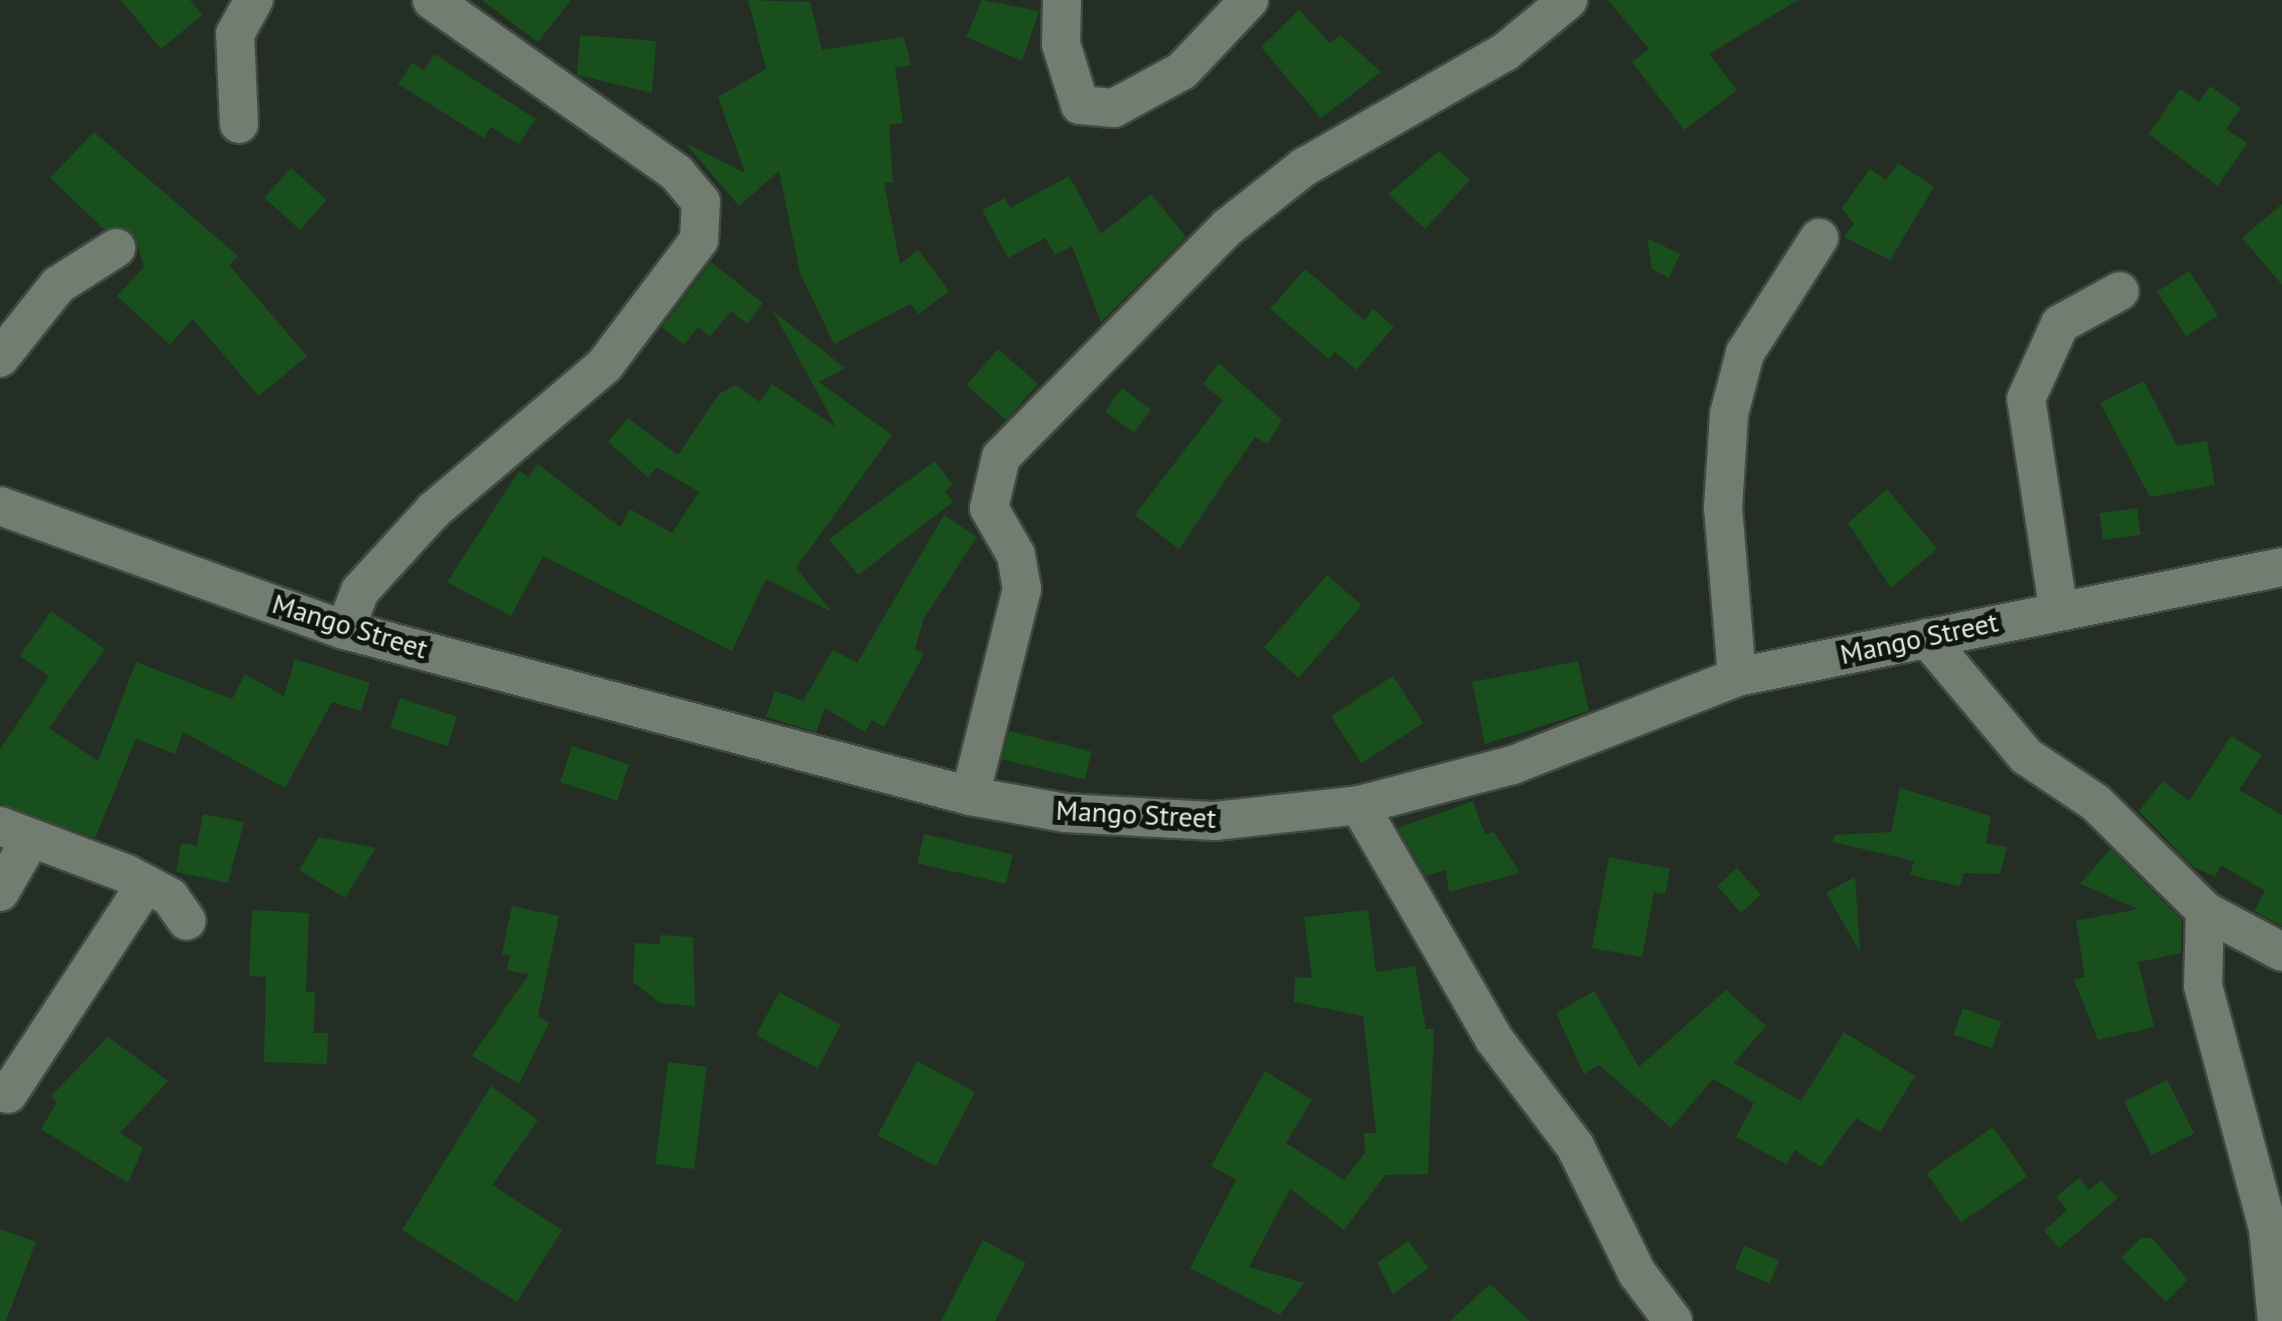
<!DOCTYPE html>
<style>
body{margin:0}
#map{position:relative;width:2282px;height:1321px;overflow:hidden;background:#242e24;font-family:"PT Sans",sans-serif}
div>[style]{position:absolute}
.building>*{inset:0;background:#194f1c;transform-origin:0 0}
.roads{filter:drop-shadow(2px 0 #414941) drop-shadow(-2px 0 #414941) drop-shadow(0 2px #414941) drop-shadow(0 -2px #414941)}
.street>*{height:38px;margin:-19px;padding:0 19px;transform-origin:19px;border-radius:19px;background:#707d70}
span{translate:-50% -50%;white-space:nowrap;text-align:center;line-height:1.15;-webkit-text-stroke:10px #101510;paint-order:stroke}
.street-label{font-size:28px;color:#e4ebe4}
</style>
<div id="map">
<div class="building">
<div style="clip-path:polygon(121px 0,190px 0,202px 15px,161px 49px)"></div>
<div style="clip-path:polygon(482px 0,571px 0,538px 42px)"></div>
<div style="clip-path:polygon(748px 0,810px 2px,822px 50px,904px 37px,911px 65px,895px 68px,903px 123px,889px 125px,893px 182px,884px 183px,900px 264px,918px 250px,949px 291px,919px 314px,910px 304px,834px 344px,800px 273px,779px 171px,739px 206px,685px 143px,745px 173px,718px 97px,766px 69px)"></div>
<div style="clip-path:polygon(982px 0,1039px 11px,1022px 61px,966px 37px)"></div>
<div style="clip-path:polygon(1608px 0,1798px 0,1709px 54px,1737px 90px,1684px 130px,1632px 62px,1649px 49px)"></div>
<div style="clip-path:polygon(1299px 10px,1330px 43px,1340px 35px,1381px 72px,1321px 118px,1261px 47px)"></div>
<div style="clip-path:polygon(580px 35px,656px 41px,652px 93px,577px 75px)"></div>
<div style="clip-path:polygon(434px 54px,536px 119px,519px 144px,491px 127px,484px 138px,398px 84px,412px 63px,424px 70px)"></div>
<div style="clip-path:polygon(2210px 86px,2241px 108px,2226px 129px,2247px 143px,2218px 186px,2149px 134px,2180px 89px,2199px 102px)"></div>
<div style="clip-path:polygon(94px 132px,238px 256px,229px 265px,307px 356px,259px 396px,193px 319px,170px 345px,117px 296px,144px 267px,135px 237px,104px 229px,50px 178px)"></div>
<div style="clip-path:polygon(1439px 151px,1470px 180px,1425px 229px,1388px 194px)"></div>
<div style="clip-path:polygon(1898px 163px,1934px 187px,1890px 260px,1844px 237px,1854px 224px,1842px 208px,1870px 169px,1886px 180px)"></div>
<div style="left:291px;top:168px;width:48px;height:40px;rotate:42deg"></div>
<div style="clip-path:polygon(1069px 176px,1101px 234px,1151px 194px,1186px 237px,1101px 322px,1072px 246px,1055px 255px,1045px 238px,1008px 258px,982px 210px,1005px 198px,1010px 208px)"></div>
<div style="clip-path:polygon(2282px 204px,2282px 285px,2242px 238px)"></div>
<div style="clip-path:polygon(1647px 238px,1680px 254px,1669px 278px,1652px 269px)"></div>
<div style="clip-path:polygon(711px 262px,763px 303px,747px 324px,731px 311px,710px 337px,698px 327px,684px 345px,662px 327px)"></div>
<div style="clip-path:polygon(1305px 269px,1364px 320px,1373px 309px,1394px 327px,1356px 370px,1335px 352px,1329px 359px,1270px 309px)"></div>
<div style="left:2189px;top:271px;width:53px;height:38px;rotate:57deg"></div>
<div style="clip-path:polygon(773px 311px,845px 368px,819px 382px,892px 435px,796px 568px,832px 612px,766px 579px,732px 651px,543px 556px,511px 616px,447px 582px,519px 471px,528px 477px,538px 464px,620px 527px,630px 509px,672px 533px,699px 492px,657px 467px,648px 477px,608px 442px,628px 418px,678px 455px,719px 394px,736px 385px,760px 402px,772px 384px,836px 427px)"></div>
<div style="left:998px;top:349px;width:53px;height:48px;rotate:41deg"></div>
<div style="clip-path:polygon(1219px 363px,1282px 420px,1267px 444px,1255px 437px,1179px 549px,1135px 515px,1223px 400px,1203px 384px)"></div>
<div style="clip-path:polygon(2144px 381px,2177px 446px,2207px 441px,2215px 485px,2150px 497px,2100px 403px)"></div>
<div style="left:1122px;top:388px;width:36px;height:29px;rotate:36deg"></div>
<div style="clip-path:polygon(935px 461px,953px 485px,945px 491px,953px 502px,858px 575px,829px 539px)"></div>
<div style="clip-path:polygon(1887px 489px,1937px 549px,1891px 588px,1848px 523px)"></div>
<div style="left:2137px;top:508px;width:27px;height:38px;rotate:82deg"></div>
<div style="clip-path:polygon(944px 515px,977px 537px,924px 618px,915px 649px,924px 654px,884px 727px,872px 720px,865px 732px,825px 708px,816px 732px,766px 717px,775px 691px,803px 701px,833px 650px,857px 663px)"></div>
<div style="left:1327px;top:575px;width:46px;height:96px;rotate:41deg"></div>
<div style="clip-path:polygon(51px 611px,105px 649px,49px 728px,98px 761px,136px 662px,232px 699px,245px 674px,284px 696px,295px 659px,370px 683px,361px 711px,332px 702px,285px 788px,183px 732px,175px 754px,136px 739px,95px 838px,0 804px,0 749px,49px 676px,20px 656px)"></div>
<div style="clip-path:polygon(1578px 661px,1589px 711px,1485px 744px,1472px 682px)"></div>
<div style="left:1393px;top:676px;width:56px;height:74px;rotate:57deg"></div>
<div style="left:400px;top:698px;width:60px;height:31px;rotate:18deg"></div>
<div style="left:1009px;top:731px;width:85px;height:29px;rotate:14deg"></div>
<div style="clip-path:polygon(2231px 736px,2262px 755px,2239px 790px,2282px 815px,2282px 926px,2254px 911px,2265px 891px,2221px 865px,2215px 877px,2192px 866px,2139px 811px,2163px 781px,2189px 801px)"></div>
<div style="left:572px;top:746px;width:60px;height:38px;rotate:18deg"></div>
<div style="clip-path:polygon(1900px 788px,1991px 816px,1986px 843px,2007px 847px,2000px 874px,1964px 873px,1960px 886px,1910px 875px,1914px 861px,1833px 842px,1834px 835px,1891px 832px)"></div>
<div style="clip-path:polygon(1473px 801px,1485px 834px,1494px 832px,1520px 873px,1449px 892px,1446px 870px,1426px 876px,1398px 828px)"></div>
<div style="clip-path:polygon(203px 814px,244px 822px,228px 883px,176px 872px,181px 843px,197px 846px)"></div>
<div style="left:924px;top:834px;width:91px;height:30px;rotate:13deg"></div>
<div style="clip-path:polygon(319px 837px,376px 848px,345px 898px,299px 870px)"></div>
<div style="clip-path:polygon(2110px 849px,2182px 920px,2181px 953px,2138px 962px,2154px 1027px,2098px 1040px,2074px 980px,2085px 977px,2076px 921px,2138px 909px,2080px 884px)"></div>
<div style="clip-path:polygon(1609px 857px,1670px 869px,1665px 894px,1654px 892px,1642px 957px,1592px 948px)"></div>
<div style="left:1737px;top:868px;width:36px;height:27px;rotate:48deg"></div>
<div style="clip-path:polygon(1855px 877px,1860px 952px,1826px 893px)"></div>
<div style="clip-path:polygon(512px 906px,559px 916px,538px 1016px,549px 1023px,519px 1084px,472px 1056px,529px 974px,507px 970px,510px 955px,502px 954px)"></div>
<div style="clip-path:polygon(252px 910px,309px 913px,306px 992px,315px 992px,314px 1033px,328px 1033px,327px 1064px,264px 1062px,266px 977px,249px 976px)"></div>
<div style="clip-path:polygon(1368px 910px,1376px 972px,1415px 966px,1426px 1029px,1434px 1029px,1428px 1174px,1385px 1175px,1344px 1230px,1290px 1189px,1249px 1267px,1304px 1283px,1280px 1315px,1190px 1268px,1236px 1180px,1211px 1166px,1265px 1071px,1312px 1100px,1286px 1143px,1344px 1180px,1365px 1153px,1364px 1133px,1376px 1133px,1363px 1016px,1294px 1002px,1295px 977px,1312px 978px,1304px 917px)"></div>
<div style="clip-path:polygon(660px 935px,693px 937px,695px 1006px,660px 1003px,633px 982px,635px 943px,660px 944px)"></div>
<div style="clip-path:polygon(1726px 990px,1766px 1026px,1734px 1063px,1801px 1101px,1844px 1032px,1915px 1076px,1880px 1132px,1856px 1118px,1821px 1167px,1795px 1150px,1786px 1164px,1736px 1137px,1754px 1103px,1713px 1079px,1671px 1128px,1599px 1065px,1584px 1074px,1556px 1013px,1594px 991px,1639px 1067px)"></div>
<div style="left:779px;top:992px;width:70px;height:49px;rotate:28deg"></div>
<div style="left:1963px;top:1008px;width:41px;height:28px;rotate:20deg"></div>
<div style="clip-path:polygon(108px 1037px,168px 1081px,120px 1133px,143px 1148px,128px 1183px,41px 1129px,57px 1102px,51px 1096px)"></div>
<div style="left:917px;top:1061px;width:66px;height:84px;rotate:28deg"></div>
<div style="left:668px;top:1062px;width:39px;height:103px;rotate:7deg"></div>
<div style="left:2167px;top:1080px;width:60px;height:48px;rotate:63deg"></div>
<div style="clip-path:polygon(491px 1086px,538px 1120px,492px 1185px,562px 1230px,517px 1302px,402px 1230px)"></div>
<div style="left:1993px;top:1127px;width:60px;height:81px;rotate:55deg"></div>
<div style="clip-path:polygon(2079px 1178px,2089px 1190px,2101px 1180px,2118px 1198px,2059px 1248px,2044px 1231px,2067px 1210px,2056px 1197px)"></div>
<div style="clip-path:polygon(0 1229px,36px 1242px,6px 1321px,0 1321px)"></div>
<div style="clip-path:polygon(2141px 1238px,2152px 1238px,2188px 1280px,2166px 1302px,2121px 1258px)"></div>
<div style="clip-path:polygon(983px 1240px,1026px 1263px,995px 1321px,941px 1321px)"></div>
<div style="clip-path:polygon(1408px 1241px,1429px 1268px,1393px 1294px,1377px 1263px)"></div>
<div style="left:1744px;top:1246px;width:38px;height:25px;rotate:22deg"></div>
<div style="clip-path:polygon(1490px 1284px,1530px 1321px,1450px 1321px)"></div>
</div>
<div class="roads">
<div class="street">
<div style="left:1062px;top:0;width:44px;rotate:91.3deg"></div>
<div style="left:1061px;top:44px;width:64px;rotate:72.7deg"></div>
<div style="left:1080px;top:105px;width:34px;rotate:5deg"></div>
<div style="left:1114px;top:108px;width:77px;rotate:-28.6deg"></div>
<div style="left:1182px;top:71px;width:98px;rotate:-46.7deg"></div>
<div style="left:239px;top:124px;width:90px;rotate:-92.5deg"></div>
<div style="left:235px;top:34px;width:39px;rotate:-61deg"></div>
<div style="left:0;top:358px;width:93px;rotate:-51.5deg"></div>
<div style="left:58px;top:285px;width:69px;rotate:-32.5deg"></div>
<div style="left:0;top:506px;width:367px;rotate:19.8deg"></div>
<div style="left:345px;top:630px;width:647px;rotate:14.87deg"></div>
<div style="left:970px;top:796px;width:97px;rotate:10.1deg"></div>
<div style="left:1065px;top:813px;width:150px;rotate:3.1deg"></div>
<div style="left:1215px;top:821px;width:145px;rotate:-6.3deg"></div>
<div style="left:1359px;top:805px;width:159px;rotate:-14.6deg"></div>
<div style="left:1513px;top:765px;width:241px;rotate:-21.4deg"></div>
<div style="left:1737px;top:677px;width:556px;rotate:-11.41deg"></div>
<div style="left:2058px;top:607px;width:210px;rotate:-98.7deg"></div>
<div style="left:2026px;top:399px;width:82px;rotate:-65.6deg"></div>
<div style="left:2060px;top:324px;width:68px;rotate:-28.8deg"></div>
<div style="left:345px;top:630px;width:42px;rotate:-69deg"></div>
<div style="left:360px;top:591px;width:110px;rotate:-47.6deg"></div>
<div style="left:434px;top:510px;width:223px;rotate:-40.3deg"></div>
<div style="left:604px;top:366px;width:158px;rotate:-53deg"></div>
<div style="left:699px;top:240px;width:38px;rotate:-87deg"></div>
<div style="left:701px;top:202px;width:38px;rotate:-130deg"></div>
<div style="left:677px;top:173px;width:300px;rotate:-144.8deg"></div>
<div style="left:1927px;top:638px;width:154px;rotate:50deg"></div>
<div style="left:2026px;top:756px;width:84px;rotate:33.9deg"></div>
<div style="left:2096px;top:803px;width:153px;rotate:44.7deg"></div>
<div style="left:2205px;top:911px;width:87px;rotate:28deg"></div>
<div style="left:1737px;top:677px;width:170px;rotate:-94.7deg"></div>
<div style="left:1723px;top:508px;width:94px;rotate:-86.3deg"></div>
<div style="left:1729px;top:414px;width:63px;rotate:-75.3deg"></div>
<div style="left:1745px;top:353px;width:137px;rotate:-57.2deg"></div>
<div style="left:970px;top:796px;width:213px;rotate:-75.9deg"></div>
<div style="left:1022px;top:589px;width:35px;rotate:-100deg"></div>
<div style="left:1016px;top:555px;width:54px;rotate:-119.9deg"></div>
<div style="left:989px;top:508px;width:52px;rotate:-76.8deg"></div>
<div style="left:1001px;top:457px;width:323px;rotate:-45.4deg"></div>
<div style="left:1228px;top:227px;width:97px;rotate:-38.3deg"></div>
<div style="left:1304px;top:167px;width:232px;rotate:-29.8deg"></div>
<div style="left:1505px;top:52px;width:82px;rotate:-39.5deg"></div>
<div style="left:1359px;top:805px;width:270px;rotate:60deg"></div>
<div style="left:1494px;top:1039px;width:134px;rotate:52.9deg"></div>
<div style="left:1575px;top:1146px;width:141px;rotate:64deg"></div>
<div style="left:1637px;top:1273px;width:60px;rotate:53.1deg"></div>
<div style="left:0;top:826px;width:136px;rotate:20.7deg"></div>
<div style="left:127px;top:874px;width:49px;rotate:28.1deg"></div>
<div style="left:170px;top:897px;width:29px;rotate:55deg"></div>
<div style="left:0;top:892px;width:60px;rotate:-60deg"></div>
<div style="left:2205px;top:911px;width:75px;rotate:91.5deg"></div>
<div style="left:2203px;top:986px;width:251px;rotate:75deg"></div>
<div style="left:2268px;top:1228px;width:93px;rotate:84.5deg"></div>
<div style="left:8px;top:1094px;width:251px;rotate:-56.7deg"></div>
</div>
</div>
<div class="street-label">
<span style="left:350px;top:626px;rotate:17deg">Mango Street</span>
<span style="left:1919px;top:638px;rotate:-12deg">Mango Street</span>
<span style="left:1136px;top:814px;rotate:3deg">Mango Street</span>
</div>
</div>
